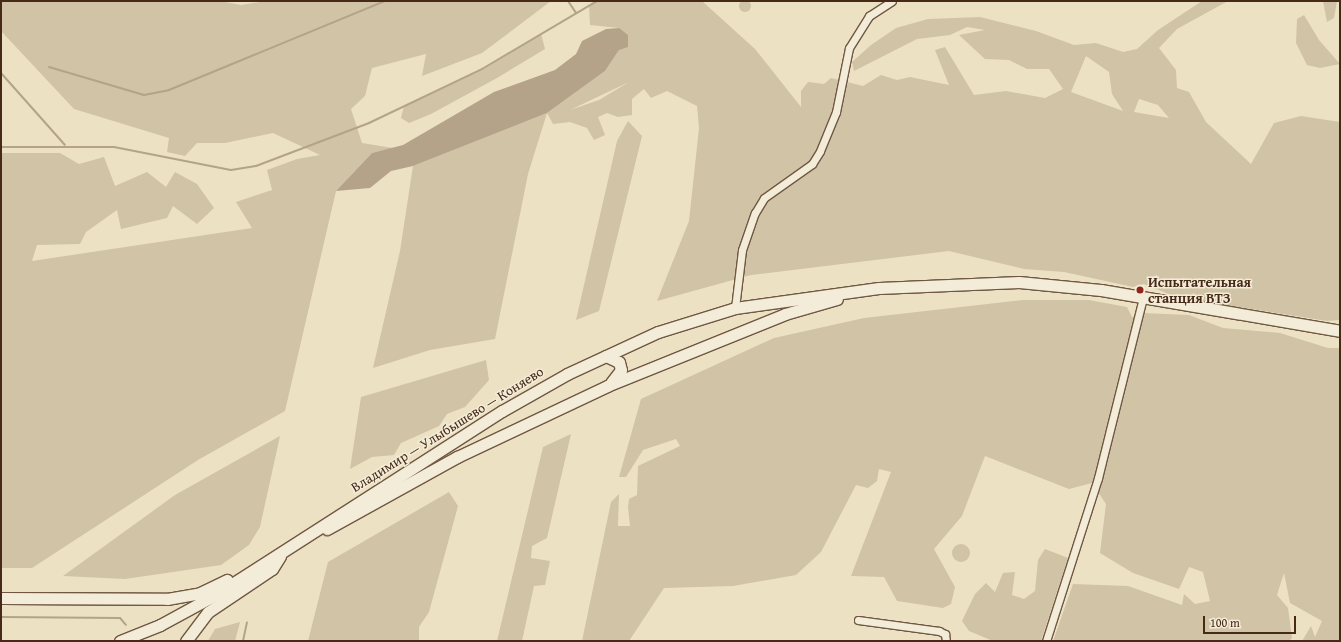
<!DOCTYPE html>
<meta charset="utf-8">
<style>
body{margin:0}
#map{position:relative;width:1341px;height:642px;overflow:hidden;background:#ece2c3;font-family:"Gentium Book Plus",serif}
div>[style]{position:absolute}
.green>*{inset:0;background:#d0c3a6}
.round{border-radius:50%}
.water>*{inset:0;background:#b4a389}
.stream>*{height:2px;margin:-1px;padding:0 1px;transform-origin:1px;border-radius:1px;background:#b4a389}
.roads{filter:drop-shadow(1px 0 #705743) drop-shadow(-1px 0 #705743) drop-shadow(0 1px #705743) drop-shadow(0 -1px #705743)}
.minor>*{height:7px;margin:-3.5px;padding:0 3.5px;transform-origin:3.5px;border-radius:3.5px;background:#f3ecd8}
.secondary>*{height:11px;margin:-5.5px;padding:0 5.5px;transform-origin:5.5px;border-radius:5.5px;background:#f3ecd8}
.dots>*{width:11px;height:11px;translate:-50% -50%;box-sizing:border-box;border:2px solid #f3ecd8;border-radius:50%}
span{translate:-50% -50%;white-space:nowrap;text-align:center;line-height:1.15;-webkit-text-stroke:3px #f3ecd8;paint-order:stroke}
.poi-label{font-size:14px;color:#472918;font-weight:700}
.left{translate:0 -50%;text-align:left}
.street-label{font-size:14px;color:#472918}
.frame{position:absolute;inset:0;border:2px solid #472918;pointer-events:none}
.scale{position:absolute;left:1203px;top:616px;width:93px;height:18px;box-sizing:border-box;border:2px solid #472918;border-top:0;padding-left:5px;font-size:12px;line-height:14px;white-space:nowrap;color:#472918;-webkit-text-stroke:3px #f3ecd8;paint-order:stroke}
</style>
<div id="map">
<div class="green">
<div class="round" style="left:739px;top:0;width:12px;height:12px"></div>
<div style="clip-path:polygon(1px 1px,220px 1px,241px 5px,266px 1px,551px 1px,482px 53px,422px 76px,426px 54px,372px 68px,365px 96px,351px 109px,362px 143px,393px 148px,372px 153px,336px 191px,285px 411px,198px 460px,32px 568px,1px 568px,1px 153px,60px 153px,79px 164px,104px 157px,115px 186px,147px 172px,166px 187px,175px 172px,197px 184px,214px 208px,197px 224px,173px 206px,167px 218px,121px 229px,117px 210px,86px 232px,80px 244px,37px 245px,32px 261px,252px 228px,236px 202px,272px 190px,267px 170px,297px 159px,320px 155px,273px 133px,225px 143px,197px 143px,185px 156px,167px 152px,169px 138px,74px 109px,1px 31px)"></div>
<div style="clip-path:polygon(evenodd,597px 1px,702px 1px,755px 49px,801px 107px,801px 91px,808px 82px,824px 84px,831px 78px,863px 86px,881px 75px,897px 80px,910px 77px,949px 85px,935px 50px,945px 47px,974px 95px,1006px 91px,1045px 98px,1063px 89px,1049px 69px,1027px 69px,1009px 60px,985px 59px,959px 35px,985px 30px,967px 27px,950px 35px,917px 39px,854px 71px,852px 62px,871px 45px,896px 28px,928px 19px,980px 17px,1036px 31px,1074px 45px,1096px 43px,1123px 52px,1137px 49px,1158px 30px,1202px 1px,1228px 1px,1177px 29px,1159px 48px,1176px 70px,1177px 88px,1189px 92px,1206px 122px,1251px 164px,1274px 123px,1301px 116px,1340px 122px,1340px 320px,1327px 321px,1176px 297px,1144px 284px,1133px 287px,1064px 272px,1024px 269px,949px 251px,751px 275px,657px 301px,689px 221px,699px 128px,697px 106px,667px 91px,651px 98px,644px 89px,632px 99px,632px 115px,618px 117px,607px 113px,598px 117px,605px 135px,594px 140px,587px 128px,570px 122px,553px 124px,547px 113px,528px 174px,495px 339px,430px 350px,373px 368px,400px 251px,413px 166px,547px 113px,605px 71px,619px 50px,619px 28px,590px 25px,589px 6px,597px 1px,1086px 56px,1109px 72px,1112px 94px,1123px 111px,1071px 92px,1086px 56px,597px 1px,629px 82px,599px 100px,570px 110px,629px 82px,597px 1px,1139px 99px,1158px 105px,1169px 118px,1134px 112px,1139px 99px)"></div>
<div style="clip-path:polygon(1323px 1px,1337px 1px,1334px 18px,1327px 22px)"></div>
<div style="clip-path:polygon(1304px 15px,1319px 40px,1340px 64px,1320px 68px,1307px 65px,1296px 43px,1297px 19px)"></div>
<div style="clip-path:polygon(541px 34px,545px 49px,497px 78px,431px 114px,409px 123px,401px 118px,404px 106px,482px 69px)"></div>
<div style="clip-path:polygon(628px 121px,642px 136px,599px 311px,576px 320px,617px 141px)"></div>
<div style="clip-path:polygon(1023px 300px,1089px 300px,1127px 307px,1132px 317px,1142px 313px,1189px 315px,1223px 328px,1280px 333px,1328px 348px,1340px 348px,1340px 641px,1302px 641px,1311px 626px,1315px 637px,1322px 621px,1290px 603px,1284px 573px,1277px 595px,1288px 608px,1292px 638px,1289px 641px,1053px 641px,1073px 584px,1128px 586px,1182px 605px,1184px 594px,1195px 604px,1210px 601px,1203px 572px,1189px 567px,1179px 589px,1133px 573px,1100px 553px,1106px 504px,1092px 483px,1069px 489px,985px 456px,962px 516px,934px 549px,955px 587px,951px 604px,943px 608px,897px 601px,884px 577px,851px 576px,891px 472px,879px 469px,877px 481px,868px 488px,856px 485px,821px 552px,796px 575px,733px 586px,664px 588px,629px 641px,582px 641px,611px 502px,619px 494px,618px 526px,630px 526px,628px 507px,629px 499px,637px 495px,638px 466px,680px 446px,676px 439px,643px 450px,626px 477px,619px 477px,641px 399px,774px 338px,864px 318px)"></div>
<div style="clip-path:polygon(486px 360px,489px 380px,465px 407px,447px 414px,439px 426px,401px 443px,394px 455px,372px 457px,350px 469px,361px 397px)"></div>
<div style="clip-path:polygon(571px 434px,547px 538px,532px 546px,531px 558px,550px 561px,545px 585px,534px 586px,522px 641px,497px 641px,543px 447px)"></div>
<div style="clip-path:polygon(280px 436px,260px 527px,249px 545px,221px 565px,125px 579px,63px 576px,175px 495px)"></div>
<div style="clip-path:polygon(449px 492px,458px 506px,429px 612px,419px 627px,419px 641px,308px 641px,328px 562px)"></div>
<div class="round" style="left:952px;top:544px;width:18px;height:18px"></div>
<div style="clip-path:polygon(1045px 549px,1068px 558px,1041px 641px,993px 641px,969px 631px,962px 621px,975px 594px,986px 583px,995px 592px,1003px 573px,1015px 572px,1012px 595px,1024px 599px,1035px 591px,1038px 560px)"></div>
<div style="clip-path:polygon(240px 622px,235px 641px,208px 641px,215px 629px)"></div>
</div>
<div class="water">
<div style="clip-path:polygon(619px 28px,628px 35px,628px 47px,619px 50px,605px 71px,547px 113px,413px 166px,391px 171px,370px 188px,336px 191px,372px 153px,403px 145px,494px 92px,555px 70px,576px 54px,582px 41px,606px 29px)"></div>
</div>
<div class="stream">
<div style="left:568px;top:1px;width:14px;rotate:56deg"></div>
<div style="left:49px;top:67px;width:99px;rotate:16.4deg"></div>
<div style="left:144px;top:95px;width:25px;rotate:-11deg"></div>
<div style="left:169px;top:90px;width:234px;rotate:-22.4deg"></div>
<div style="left:1px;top:73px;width:96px;rotate:48.4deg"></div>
<div style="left:1px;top:147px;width:113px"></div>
<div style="left:114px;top:147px;width:119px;rotate:11.1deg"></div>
<div style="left:231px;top:170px;width:25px;rotate:-9deg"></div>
<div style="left:256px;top:166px;width:121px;rotate:-20.8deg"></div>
<div style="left:369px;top:123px;width:125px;rotate:-25.5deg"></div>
<div style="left:482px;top:69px;width:134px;rotate:-30.6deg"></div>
<div style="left:1px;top:617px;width:119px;rotate:0.5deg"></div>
<div style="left:120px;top:618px;width:9px;rotate:49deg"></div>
<div style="left:243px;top:641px;width:19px;rotate:-78deg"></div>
</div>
<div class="roads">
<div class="minor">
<div style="left:735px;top:308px;width:58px;rotate:-83.1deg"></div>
<div style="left:742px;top:250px;width:39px;rotate:-71deg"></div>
<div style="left:755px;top:213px;width:17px;rotate:-59deg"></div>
<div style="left:764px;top:198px;width:59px;rotate:-35.3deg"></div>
<div style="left:812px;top:164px;width:15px;rotate:-58deg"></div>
<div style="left:820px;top:151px;width:42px;rotate:-67.7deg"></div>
<div style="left:836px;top:112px;width:65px;rotate:-78.5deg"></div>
<div style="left:849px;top:48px;width:38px;rotate:-58deg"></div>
<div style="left:869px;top:16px;width:27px;rotate:-33deg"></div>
<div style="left:858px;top:620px;width:82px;rotate:7.7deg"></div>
<div style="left:939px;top:631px;width:7px;rotate:27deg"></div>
<div style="left:945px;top:634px;width:7px;rotate:82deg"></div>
<div style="left:1046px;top:641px;width:171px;rotate:-72.3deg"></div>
<div style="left:1098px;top:478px;width:187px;rotate:-76deg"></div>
</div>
<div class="secondary">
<div style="left:606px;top:356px;width:14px;rotate:25deg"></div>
<div style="left:619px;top:362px;width:8px;rotate:76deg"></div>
<div style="left:621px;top:370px;width:16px;rotate:128deg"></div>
<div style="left:327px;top:529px;width:149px;rotate:-29deg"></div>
<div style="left:457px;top:457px;width:166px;rotate:-25.3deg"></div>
<div style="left:607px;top:386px;width:192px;rotate:-22deg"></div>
<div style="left:785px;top:314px;width:54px;rotate:-16.1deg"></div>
<div style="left:1px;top:598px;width:166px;rotate:0.3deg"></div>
<div style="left:167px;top:599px;width:34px;rotate:-10deg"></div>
<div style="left:200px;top:593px;width:30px;rotate:-26deg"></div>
<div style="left:120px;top:641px;width:43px;rotate:-21.8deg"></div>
<div style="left:160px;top:625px;width:63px;rotate:-28.6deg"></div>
<div style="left:215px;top:595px;width:341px;rotate:-32.7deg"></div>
<div style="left:502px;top:411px;width:75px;rotate:-29.6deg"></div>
<div style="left:567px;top:374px;width:100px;rotate:-24.8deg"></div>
<div style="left:658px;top:332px;width:81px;rotate:-17.3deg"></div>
<div style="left:735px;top:308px;width:145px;rotate:-7.9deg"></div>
<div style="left:879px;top:288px;width:140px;rotate:-2.5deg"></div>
<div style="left:1019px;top:282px;width:82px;rotate:5.6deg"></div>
<div style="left:1101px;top:290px;width:242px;rotate:9.7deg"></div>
<div style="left:186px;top:641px;width:36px;rotate:-53deg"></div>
<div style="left:208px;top:612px;width:77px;rotate:-33.9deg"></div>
<div style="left:272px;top:569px;width:15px;rotate:-58deg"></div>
</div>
</div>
<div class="dots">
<div style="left:1140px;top:290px;background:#8f2418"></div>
</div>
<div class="poi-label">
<span class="left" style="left:1148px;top:290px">Испытательная<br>станция ВТЗ</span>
</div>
<div class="street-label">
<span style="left:447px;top:429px;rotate:-32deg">Владимир — Улыбышево — Коняево</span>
</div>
<div class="frame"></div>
<div class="scale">100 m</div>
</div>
